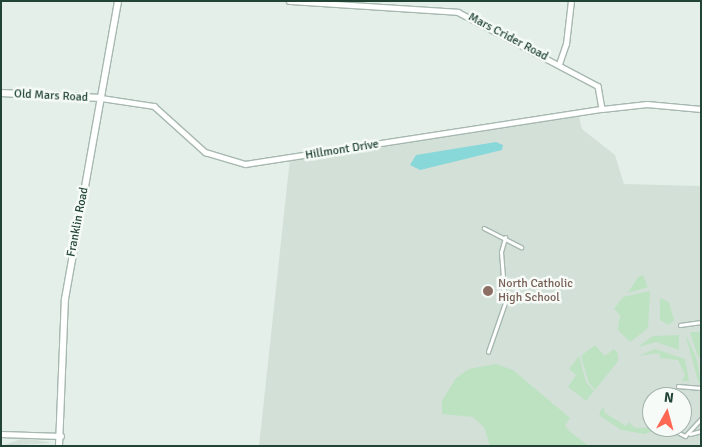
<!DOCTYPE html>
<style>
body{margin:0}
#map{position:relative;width:702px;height:447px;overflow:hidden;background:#e5efe9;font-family:Signika,sans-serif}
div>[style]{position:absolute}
.built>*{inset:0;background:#d3e0d8}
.green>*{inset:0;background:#bce2c2}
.water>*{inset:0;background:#88d7d9}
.roads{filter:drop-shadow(1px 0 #a6b8b0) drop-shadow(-1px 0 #a6b8b0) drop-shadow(0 1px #a6b8b0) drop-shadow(0 -1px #a6b8b0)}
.lane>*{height:2.5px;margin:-1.25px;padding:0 1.25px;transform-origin:1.25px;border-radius:1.25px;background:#fff}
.street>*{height:4.5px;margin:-2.25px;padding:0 2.25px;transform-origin:2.25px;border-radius:2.25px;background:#fff}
.secondary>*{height:6px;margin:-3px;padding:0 3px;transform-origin:3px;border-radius:3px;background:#fff}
.dots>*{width:14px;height:14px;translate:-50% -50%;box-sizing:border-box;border:2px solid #f6fbf8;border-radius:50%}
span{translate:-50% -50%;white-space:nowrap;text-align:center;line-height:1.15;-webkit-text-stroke:5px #f6fbf8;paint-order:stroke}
.street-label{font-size:12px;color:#214436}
.education-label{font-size:12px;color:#785e54}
.left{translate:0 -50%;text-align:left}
.frame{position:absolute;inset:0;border:2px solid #214436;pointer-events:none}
.north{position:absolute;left:642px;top:387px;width:50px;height:50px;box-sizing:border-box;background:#f6fbf8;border:1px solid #a1b2aa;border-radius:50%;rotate:7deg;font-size:14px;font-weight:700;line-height:20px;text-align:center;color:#214436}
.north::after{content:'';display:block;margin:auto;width:18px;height:22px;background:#ff6853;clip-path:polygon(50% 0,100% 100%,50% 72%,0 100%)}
</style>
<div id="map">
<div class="built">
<div style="clip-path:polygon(evenodd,578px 113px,582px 129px,615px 155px,624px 184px,701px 186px,701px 446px,259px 446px,290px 158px,578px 113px,652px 397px,682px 397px,682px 427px,652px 427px,652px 397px)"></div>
<div style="clip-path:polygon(24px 438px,53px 443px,1px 446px)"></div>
</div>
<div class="green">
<div style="clip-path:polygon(643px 275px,648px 287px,628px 293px,638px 277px)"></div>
<div style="clip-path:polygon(650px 291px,648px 328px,630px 342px,618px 330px,620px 315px,614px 309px,623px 297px)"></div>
<div style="clip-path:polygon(660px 298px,669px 302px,674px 320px,669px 325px,660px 320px)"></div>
<div style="clip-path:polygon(690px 332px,701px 332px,701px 356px,698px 357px)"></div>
<div style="clip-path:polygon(685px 333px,697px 360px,701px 384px,698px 381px)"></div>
<div style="clip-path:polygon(679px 335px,679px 350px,656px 342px,638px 347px,653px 336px)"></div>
<div style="clip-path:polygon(595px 345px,605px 356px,614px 349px,618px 354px,618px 361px,595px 390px,588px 381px,581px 356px)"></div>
<div style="clip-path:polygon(655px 349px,685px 359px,689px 381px,682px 381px,685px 375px,678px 360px,660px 358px,659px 353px,639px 356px)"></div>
<div style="clip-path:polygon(579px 356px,586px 382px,594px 391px,586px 401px,568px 387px,576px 375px,569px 369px)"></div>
<div style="clip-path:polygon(496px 364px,513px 370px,570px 418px,565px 426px,569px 431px,589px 446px,490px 446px,484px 427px,473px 417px,442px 414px,442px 401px,456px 378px,469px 369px)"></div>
<div style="clip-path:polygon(603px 406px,605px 413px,626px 426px,629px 422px,635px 428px,666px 427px,644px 434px,621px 430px,599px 415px)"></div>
</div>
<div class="water">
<div style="clip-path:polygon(496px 142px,503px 145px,502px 150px,420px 170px,410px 165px,416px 155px)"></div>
</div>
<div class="roads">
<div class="lane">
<div style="left:484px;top:228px;width:42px;rotate:27.2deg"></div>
<div style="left:680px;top:325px;width:21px;rotate:-8deg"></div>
<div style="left:488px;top:352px;width:52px;rotate:-70.9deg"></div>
<div style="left:505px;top:303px;width:51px;rotate:-94.5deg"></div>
<div style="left:501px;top:252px;width:15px;rotate:-74deg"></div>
<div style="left:678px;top:386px;width:23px;rotate:5deg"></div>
<div style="left:672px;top:429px;width:15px;rotate:28deg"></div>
<div style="left:685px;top:436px;width:23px;rotate:-47deg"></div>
<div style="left:690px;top:434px;width:11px;rotate:-15deg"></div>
</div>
<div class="street">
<div style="left:289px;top:1px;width:169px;rotate:3.7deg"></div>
<div style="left:458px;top:12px;width:158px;rotate:27.9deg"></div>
<div style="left:598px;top:86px;width:23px;rotate:80deg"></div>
<div style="left:602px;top:109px;width:45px;rotate:-6.3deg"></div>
<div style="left:647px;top:104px;width:54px;rotate:5.3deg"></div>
<div style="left:559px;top:64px;width:21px;rotate:-71deg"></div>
<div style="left:566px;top:44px;width:43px;rotate:-83.4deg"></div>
<div style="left:101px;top:98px;width:54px;rotate:8.6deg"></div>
<div style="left:154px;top:106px;width:69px;rotate:42deg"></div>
<div style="left:205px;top:152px;width:42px;rotate:16.7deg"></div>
<div style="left:245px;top:164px;width:361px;rotate:-8.8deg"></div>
<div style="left:1px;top:434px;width:60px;rotate:1.9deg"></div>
</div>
<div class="secondary">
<div style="left:1px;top:93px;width:100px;rotate:2.9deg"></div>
<div style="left:59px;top:446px;width:147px;rotate:-87.7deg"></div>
<div style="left:65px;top:299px;width:303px;rotate:-79.9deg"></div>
</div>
</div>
<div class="dots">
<div style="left:488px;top:291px;background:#8d6e63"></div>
</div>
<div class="street-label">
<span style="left:508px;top:37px;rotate:28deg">Mars Crider Road</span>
<span style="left:51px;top:96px;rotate:3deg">Old Mars Road</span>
<span style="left:342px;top:150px;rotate:-9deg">Hillmont Drive</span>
<span style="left:78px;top:222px;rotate:-79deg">Franklin Road</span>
</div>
<div class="education-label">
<span class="left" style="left:498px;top:291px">North Catholic<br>High School</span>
</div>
<div class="frame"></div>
<div class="north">N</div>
</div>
